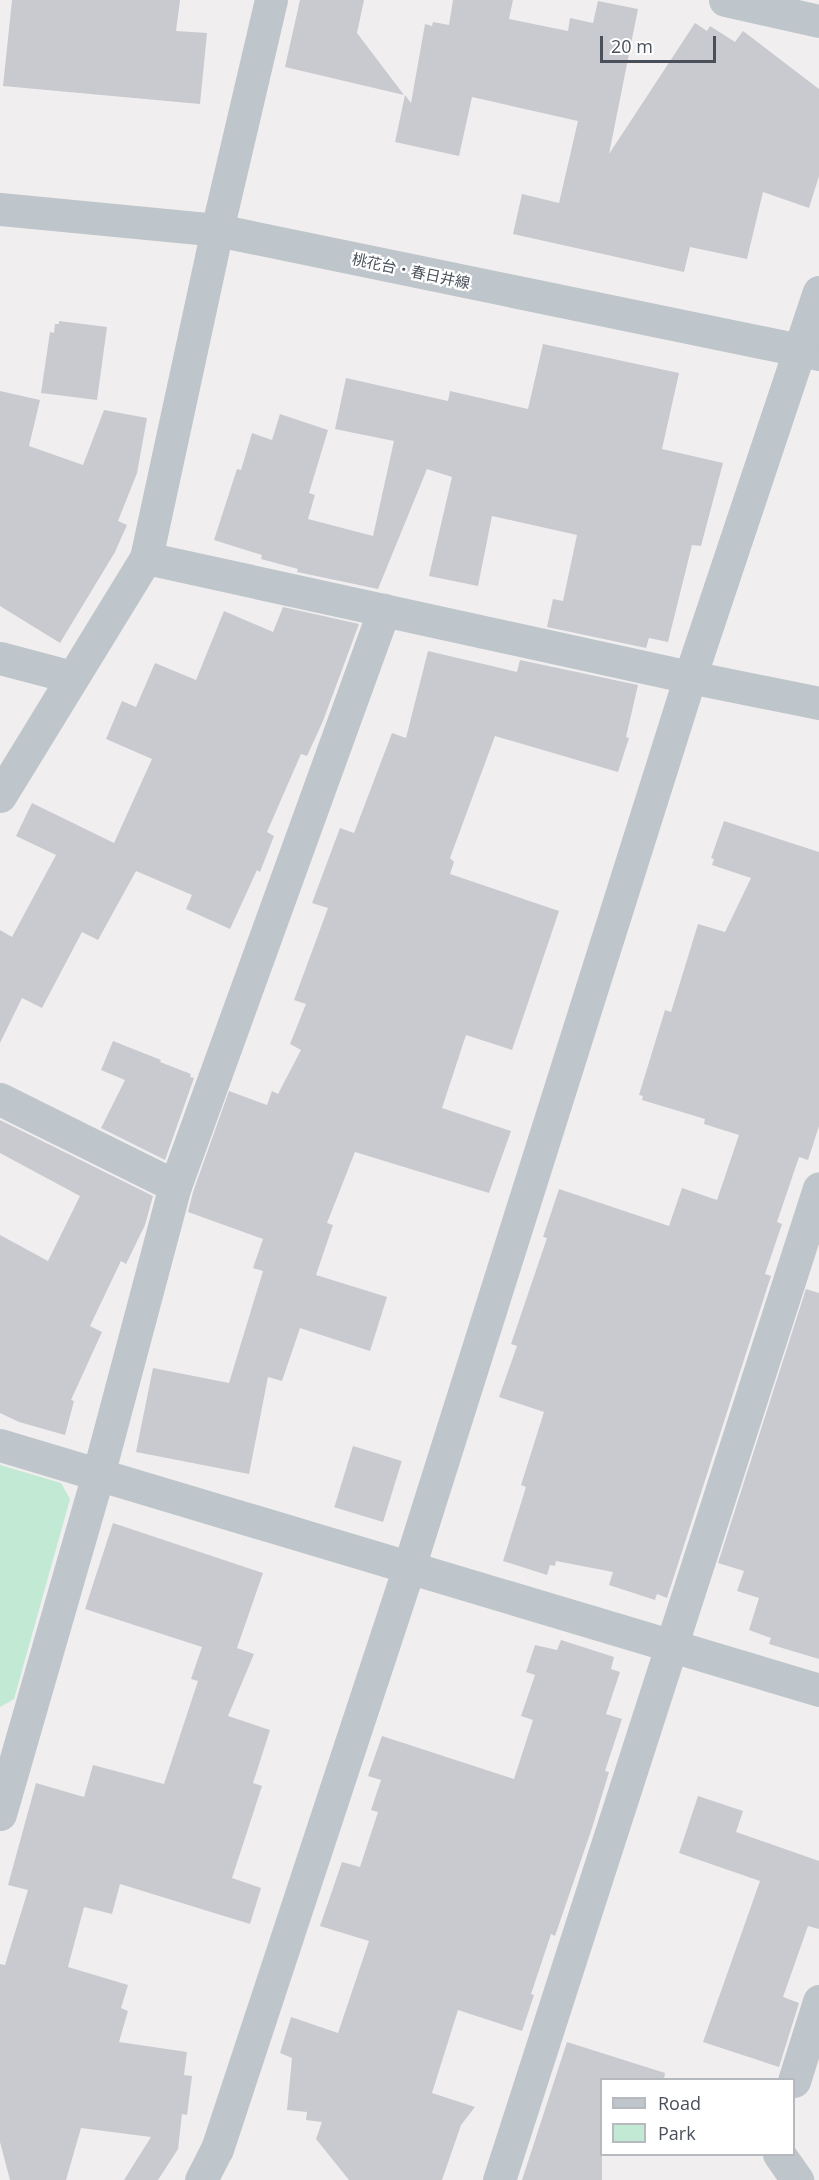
<!DOCTYPE html>
<meta charset="utf-8">
<style>
body{margin:0}
#map{position:relative;width:819px;height:2180px;overflow:hidden;background:#f0eeee;font-family:"Open Sans","Noto Sans JP",sans-serif}
div>[style]{position:absolute}
.green>*{inset:0;background:#c2e9d3}
.building>*{inset:0;background:#c9cad0;transform-origin:0 0}
.minor>*{height:33px;margin:-16.5px;padding:0 16.5px;transform-origin:16.5px;border-radius:16.5px;background:#bec5cb}
span{translate:-50% -50%;white-space:nowrap;text-align:center;line-height:1.15;-webkit-text-stroke:4.5px #fff;paint-order:stroke}
.street-label{font-size:15px;color:#495059}
.legend{position:absolute;left:600px;top:2078px;width:195px;height:78px;box-sizing:border-box;background:#fff;border:2px solid #b6b9bd;margin:0;padding:8px 10px;list-style:none;font-size:18px;color:#495059}
.legend li{display:flex;align-items:center;gap:12px;height:30px}
.legend b{width:30px;border:2px solid #b6b9bd}
.scale{position:absolute;left:600px;top:36px;width:116px;height:27px;box-sizing:border-box;border:3px solid #495059;border-top:0;padding-left:8px;font-size:18px;line-height:21px;white-space:nowrap;color:#495059;-webkit-text-stroke:4px #fff;paint-order:stroke}
</style>
<div id="map">
<div class="green">
<div style="clip-path:polygon(0 1465px,61px 1483px,70px 1499px,14px 1699px,0 1707px)"></div>
</div>
<div class="building">
<div style="clip-path:polygon(12px 0,180px 0,176px 31px,207px 33px,200px 104px,3px 86px)"></div>
<div style="clip-path:polygon(300px 0,364px 0,357px 33px,404px 95px,285px 67px)"></div>
<div style="clip-path:polygon(453px 0,513px 0,509px 19px,568px 31px,570px 18px,593px 23px,598px 1px,638px 9px,609px 154px,695px 23px,707px 31px,710px 26px,735px 42px,743px 31px,819px 89px,819px 176px,809px 208px,763px 192px,747px 259px,690px 247px,684px 272px,513px 234px,522px 194px,559px 203px,578px 121px,472px 97px,459px 156px,395px 142px,405px 95px,411px 103px,425px 24px,432px 26px,433px 22px,449px 25px)"></div>
<div style="clip-path:polygon(59px 321px,107px 327px,97px 400px,41px 393px,50px 332px,54px 333px,55px 324px,59px 324px)"></div>
<div style="clip-path:polygon(543px 344px,679px 373px,662px 449px,723px 463px,701px 546px,692px 545px,668px 642px,649px 638px,646px 648px,547px 627px,553px 599px,563px 601px,577px 535px,492px 516px,478px 586px,429px 576px,452px 477px,427px 469px,378px 589px,297px 572px,298px 569px,261px 559px,262px 555px,214px 540px,237px 469px,241px 470px,252px 433px,272px 440px,280px 414px,328px 430px,309px 493px,315px 495px,308px 519px,373px 536px,394px 441px,335px 429px,346px 378px,448px 401px,450px 391px,528px 409px)"></div>
<div style="clip-path:polygon(0 391px,40px 400px,29px 446px,83px 465px,104px 410px,147px 418px,137px 473px,118px 521px,127px 525px,115px 552px,60px 643px,0 606px)"></div>
<div style="clip-path:polygon(283px 607px,359px 624px,323px 721px,307px 756px,301px 754px,267px 832px,274px 836px,260px 872px,257px 870px,230px 929px,186px 909px,192px 895px,136px 871px,98px 940px,82px 932px,42px 1008px,22px 998px,0 1043px,0 930px,12px 937px,56px 855px,16px 836px,32px 803px,114px 843px,152px 759px,106px 739px,122px 701px,136px 707px,155px 663px,196px 680px,224px 611px,273px 632px)"></div>
<div style="clip-path:polygon(428px 651px,517px 672px,520px 660px,638px 685px,626px 737px,629px 738px,618px 772px,495px 736px,450px 858px,454px 862px,450px 874px,559px 911px,512px 1050px,466px 1035px,442px 1108px,511px 1131px,489px 1193px,355px 1152px,327px 1223px,333px 1225px,316px 1275px,387px 1297px,370px 1351px,300px 1328px,282px 1381px,268px 1377px,249px 1474px,136px 1452px,153px 1368px,229px 1383px,263px 1271px,253px 1268px,263px 1239px,188px 1212px,193px 1192px,229px 1091px,267px 1105px,272px 1091px,278px 1094px,301px 1050px,290px 1044px,306px 1004px,294px 1000px,328px 908px,312px 903px,340px 828px,354px 833px,392px 733px,406px 738px)"></div>
<div style="clip-path:polygon(724px 821px,819px 852px,819px 1126px,808px 1160px,799px 1157px,777px 1222px,782px 1224px,765px 1274px,771px 1276px,667px 1598px,657px 1594px,655px 1600px,609px 1585px,613px 1572px,556px 1561px,555px 1566px,550px 1565px,547px 1575px,503px 1561px,526px 1487px,521px 1485px,544px 1412px,499px 1397px,517px 1346px,511px 1344px,547px 1238px,543px 1237px,559px 1189px,669px 1226px,682px 1188px,717px 1200px,739px 1135px,704px 1124px,705px 1119px,642px 1100px,643px 1096px,639px 1095px,665px 1010px,671px 1012px,698px 924px,725px 932px,751px 878px,712px 865px,714px 859px,711px 858px)"></div>
<div style="clip-path:polygon(113px 1041px,161px 1060px,160px 1062px,191px 1074px,190px 1077px,194px 1078px,165px 1160px,101px 1128px,125px 1080px,101px 1070px)"></div>
<div style="clip-path:polygon(0 1120px,153px 1196px,145px 1225px,126px 1264px,121px 1261px,90px 1326px,102px 1332px,71px 1400px,74px 1401px,65px 1435px,19px 1422px,0 1413px,0 1235px,48px 1261px,80px 1196px,0 1153px)"></div>
<div style="clip-path:polygon(806px 1289px,819px 1293px,819px 1659px,769px 1644px,771px 1638px,749px 1630px,759px 1598px,737px 1591px,744px 1571px,718px 1563px)"></div>
<div style="left:353px;top:1446px;width:51px;height:64px;rotate:17deg"></div>
<div style="clip-path:polygon(113px 1523px,263px 1573px,237px 1648px,254px 1654px,228px 1716px,270px 1730px,253px 1783px,262px 1786px,232px 1878px,261px 1888px,250px 1924px,120px 1884px,112px 1914px,84px 1907px,68px 1967px,128px 1985px,121px 2008px,128px 2011px,119px 2042px,187px 2052px,184px 2075px,192px 2076px,187px 2115px,182px 2114px,178px 2149px,158px 2180px,124px 2180px,151px 2137px,81px 2128px,66px 2180px,10px 2180px,0 2142px,0 1964px,5px 1965px,28px 1890px,8px 1885px,36px 1783px,84px 1797px,93px 1765px,164px 1784px,198px 1681px,191px 1679px,202px 1647px,85px 1609px)"></div>
<div style="clip-path:polygon(561px 1640px,614px 1657px,611px 1669px,620px 1672px,606px 1714px,622px 1719px,605px 1771px,609px 1772px,593px 1825px,555px 1936px,551px 1934px,531px 1994px,534px 1995px,522px 2031px,458px 2010px,432px 2093px,475px 2107px,461px 2125px,442px 2180px,349px 2180px,316px 2139px,322px 2122px,306px 2120px,307px 2112px,287px 2110px,292px 2058px,280px 2053px,291px 2017px,338px 2033px,369px 1941px,320px 1926px,342px 1862px,360px 1867px,378px 1812px,371px 1810px,381px 1780px,368px 1776px,382px 1736px,514px 1779px,533px 1720px,521px 1716px,535px 1675px,526px 1672px,535px 1645px,557px 1650px)"></div>
<div style="clip-path:polygon(698px 1796px,743px 1811px,736px 1832px,819px 1861px,819px 1929px,808px 1926px,783px 1997px,799px 2003px,779px 2067px,703px 2042px,760px 1881px,679px 1853px)"></div>
<div style="clip-path:polygon(567px 2042px,665px 2073px,664px 2079px,602px 2079px,602px 2180px,522px 2180px)"></div>
</div>
<div class="minor">
<div style="left:725px;top:0;width:96px;rotate:12.6deg"></div>
<div style="left:0;top:209px;width:218px;rotate:5.5deg"></div>
<div style="left:217px;top:230px;width:615px;rotate:11.64deg"></div>
<div style="left:146px;top:558px;width:557px;rotate:12.34deg"></div>
<div style="left:690px;top:677px;width:132px;rotate:11.4deg"></div>
<div style="left:0;top:658px;width:74px;rotate:14.8deg"></div>
<div style="left:0;top:796px;width:279px;rotate:-58.5deg"></div>
<div style="left:146px;top:558px;width:336px;rotate:-77.8deg"></div>
<div style="left:217px;top:230px;width:236px;rotate:-76.8deg"></div>
<div style="left:0;top:1099px;width:195px;rotate:26.4deg"></div>
<div style="left:0;top:1445px;width:855px;rotate:16.65deg"></div>
<div style="left:0;top:1814px;width:353px;rotate:-73.9deg"></div>
<div style="left:98px;top:1475px;width:299px;rotate:-75.1deg"></div>
<div style="left:175px;top:1186px;width:613px;rotate:-70.06deg"></div>
<div style="left:794px;top:2081px;width:84px;rotate:-72.6deg"></div>
<div style="left:779px;top:2154px;width:32px;rotate:55deg"></div>
<div style="left:201px;top:2180px;width:35px;rotate:-63deg"></div>
<div style="left:217px;top:2149px;width:613px;rotate:-71.74deg"></div>
<div style="left:409px;top:1567px;width:933px;rotate:-72.48deg"></div>
<div style="left:690px;top:677px;width:406px;rotate:-71.5deg"></div>
<div style="left:499px;top:2180px;width:1042px;rotate:-72.12deg"></div>
</div>
<div class="street-label">
<span style="left:411px;top:271px;rotate:12deg">桃花台・春日井線</span>
</div>
<ul class="legend">
<li><b style="height:8px;background:#bec5cb"></b>Road</li>
<li><b style="height:16px;background:#c2e9d3"></b>Park</li>
</ul>
<div class="scale">20 m</div>
</div>
